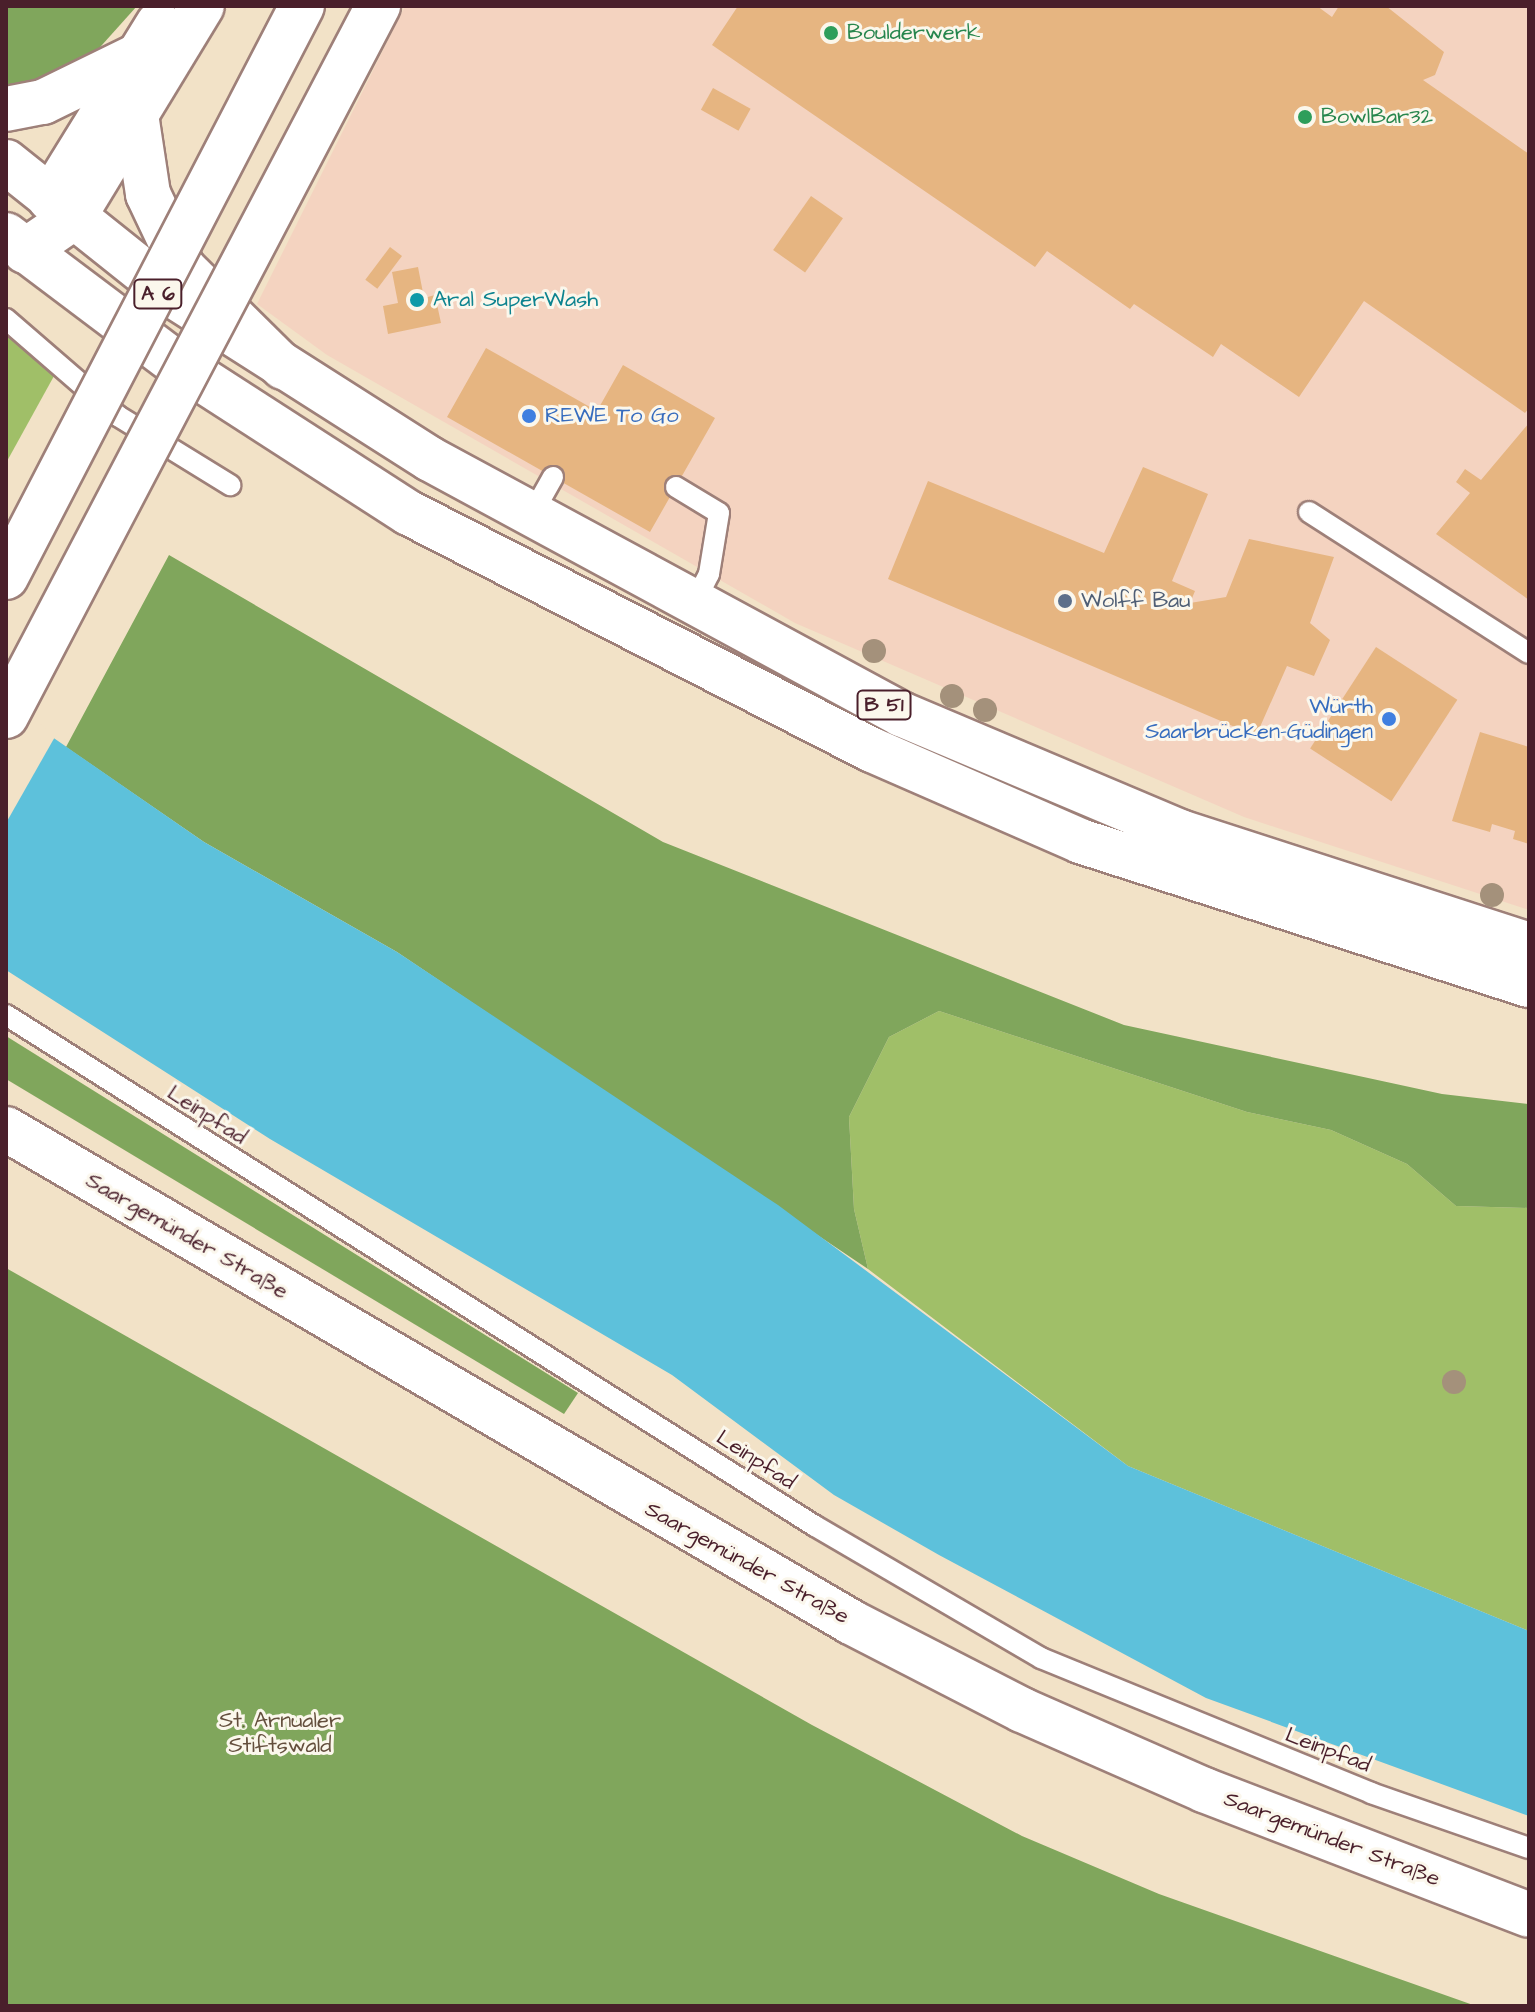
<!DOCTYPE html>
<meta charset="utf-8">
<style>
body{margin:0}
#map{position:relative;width:1535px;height:2012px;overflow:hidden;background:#f2e2c7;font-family:"Architects Daughter",sans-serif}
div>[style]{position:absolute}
.built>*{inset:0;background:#f4d3c0}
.green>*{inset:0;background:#a0bf68}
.forest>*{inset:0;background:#80a65c}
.water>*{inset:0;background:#5dc1db}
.pier>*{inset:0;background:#f2e2c7}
.building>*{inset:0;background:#e6b581;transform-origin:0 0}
.roads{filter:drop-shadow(2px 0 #9e8079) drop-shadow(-2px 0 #9e8079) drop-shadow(0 2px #9e8079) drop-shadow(0 -2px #9e8079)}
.service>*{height:20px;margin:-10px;padding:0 10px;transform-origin:10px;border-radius:10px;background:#fff}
.primary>*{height:44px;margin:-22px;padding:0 22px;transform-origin:22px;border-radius:22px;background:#fff}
.motorway>*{height:44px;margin:-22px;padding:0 22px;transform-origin:22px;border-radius:22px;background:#fff}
.bridges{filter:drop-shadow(2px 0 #9e8079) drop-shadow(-2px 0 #9e8079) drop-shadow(0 2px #9e8079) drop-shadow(0 -2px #9e8079)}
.motorway-bridge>*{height:44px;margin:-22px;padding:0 22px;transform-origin:22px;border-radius:22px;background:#fff}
.trees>*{width:24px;height:24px;margin:-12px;border-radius:50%;background:#a4917b}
.dots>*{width:22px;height:22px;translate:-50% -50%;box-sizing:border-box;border:4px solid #fbf7ec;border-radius:50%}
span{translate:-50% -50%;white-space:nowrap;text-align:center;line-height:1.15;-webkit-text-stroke:6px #fbf7ec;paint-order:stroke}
.shield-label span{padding:2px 6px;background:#fbf7ec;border:2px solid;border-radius:6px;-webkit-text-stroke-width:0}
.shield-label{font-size:20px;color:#4a1f2b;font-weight:700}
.leisure-label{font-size:22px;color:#27864d}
.left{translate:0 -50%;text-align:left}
.culture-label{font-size:22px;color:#0d838f}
.shop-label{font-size:22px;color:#366cbe}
.right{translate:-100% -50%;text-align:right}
.service-label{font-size:22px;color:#4e5e75}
.street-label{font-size:22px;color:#4a1f2b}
.park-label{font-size:22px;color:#644f3d}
.frame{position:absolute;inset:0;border:8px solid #4a1f2b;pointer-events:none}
</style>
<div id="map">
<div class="built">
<div style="clip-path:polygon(405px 6px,1529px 6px,1529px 910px,1244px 817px,795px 623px,327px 355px,257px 304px)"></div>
</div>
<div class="green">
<div style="clip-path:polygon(6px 333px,54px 376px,6px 463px)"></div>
<div style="clip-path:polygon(939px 1011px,1247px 1112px,1331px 1130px,1407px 1164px,1456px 1206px,1529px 1208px,1529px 1631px,1128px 1466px,868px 1269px,854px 1209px,849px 1117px,889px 1037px)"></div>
</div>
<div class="forest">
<div style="clip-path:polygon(6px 6px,137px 6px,76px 74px,6px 91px)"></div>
<div style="clip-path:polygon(169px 555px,663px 842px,1124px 1025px,1442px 1094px,1528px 1104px,1529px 1208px,1456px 1206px,1407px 1164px,1331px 1130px,1247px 1112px,939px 1011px,889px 1037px,849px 1117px,854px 1209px,868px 1269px,397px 952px,204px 842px,66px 747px)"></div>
<div style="clip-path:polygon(6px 1036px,578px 1393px,564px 1414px,6px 1079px)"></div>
<div style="clip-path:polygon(6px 1268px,812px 1725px,1022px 1836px,1159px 1894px,1476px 2006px,6px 2006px)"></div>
</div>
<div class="water">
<div style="clip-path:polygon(6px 705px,204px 842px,397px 952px,778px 1205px,1128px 1466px,1529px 1631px,1529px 1816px,1206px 1698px,939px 1555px,834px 1495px,672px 1375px,270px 1139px,6px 970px)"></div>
</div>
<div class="pier">
<div style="clip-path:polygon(6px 701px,56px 735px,6px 823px)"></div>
</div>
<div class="building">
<div style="clip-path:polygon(738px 6px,1317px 6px,1332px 17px,1339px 6px,1386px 6px,1444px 52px,1435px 75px,1423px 80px,1529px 154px,1529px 408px,1525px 413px,1364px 301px,1299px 397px,1221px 344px,1213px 357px,1134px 304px,1130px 309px,1047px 251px,1035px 267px,712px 45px)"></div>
<div style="left:713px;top:88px;width:43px;height:25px;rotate:29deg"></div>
<div style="left:811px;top:196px;width:39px;height:66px;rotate:35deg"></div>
<div style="left:390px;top:247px;width:15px;height:41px;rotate:37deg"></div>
<div style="clip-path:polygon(418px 267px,424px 298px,435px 295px,441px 323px,388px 334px,383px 306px,398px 303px,392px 272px)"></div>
<div style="clip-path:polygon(486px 348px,597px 411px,623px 365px,715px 418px,650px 532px,447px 417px)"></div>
<div style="clip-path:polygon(1529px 423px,1529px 600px,1436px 534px,1470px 493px,1456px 482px,1465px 469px,1481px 480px)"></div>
<div style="clip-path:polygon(1143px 467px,1208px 494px,1172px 581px,1195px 591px,1190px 603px,1226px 597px,1249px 539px,1334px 557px,1310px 623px,1330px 640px,1314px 676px,1287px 666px,1256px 736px,888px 579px,928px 481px,1104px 553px)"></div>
<div style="left:1376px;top:647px;width:97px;height:121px;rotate:33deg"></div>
<div style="clip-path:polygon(1480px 732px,1529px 747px,1529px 844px,1513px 839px,1515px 831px,1492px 824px,1490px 832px,1452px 821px)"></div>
</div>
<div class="roads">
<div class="service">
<div style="left:6px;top:319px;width:148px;rotate:40.9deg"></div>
<div style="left:118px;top:416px;width:132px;rotate:31.6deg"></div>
<div style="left:676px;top:487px;width:50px;rotate:31.2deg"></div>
<div style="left:719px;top:513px;width:62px;rotate:99.3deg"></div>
<div style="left:709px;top:574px;width:33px;rotate:117deg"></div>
<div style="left:1309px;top:512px;width:261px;rotate:32.7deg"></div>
<div style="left:530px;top:518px;width:47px;rotate:-60.7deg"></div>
<div style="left:6px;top:1015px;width:957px;rotate:32.28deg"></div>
<div style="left:815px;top:1526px;width:262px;rotate:30.3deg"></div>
<div style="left:1041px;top:1658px;width:357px;rotate:22.2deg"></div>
<div style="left:1371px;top:1793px;width:167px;rotate:19.2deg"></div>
</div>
<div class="primary">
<div style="left:6px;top:162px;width:215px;rotate:38.6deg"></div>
<div style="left:174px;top:296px;width:303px;rotate:32.5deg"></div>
<div style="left:430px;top:459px;width:536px;rotate:28.43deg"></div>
<div style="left:901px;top:714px;width:303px;rotate:22.9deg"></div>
<div style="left:1180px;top:832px;width:367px;rotate:17.9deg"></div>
<div style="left:6px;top:235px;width:213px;rotate:37deg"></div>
<div style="left:176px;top:363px;width:277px;rotate:32.8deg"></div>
<div style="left:409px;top:513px;width:520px;rotate:27.11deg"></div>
<div style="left:872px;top:750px;width:227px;rotate:23.6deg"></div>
<div style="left:1080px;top:841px;width:472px;rotate:17.8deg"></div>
<div style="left:6px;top:1129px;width:978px;rotate:30.26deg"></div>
<div style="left:851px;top:1622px;width:192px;rotate:27.2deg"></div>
<div style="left:1022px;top:1710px;width:199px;rotate:23.7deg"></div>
<div style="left:1204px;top:1790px;width:348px;rotate:21deg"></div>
</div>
<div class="motorway">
<div style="left:6px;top:109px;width:38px;rotate:-11deg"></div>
<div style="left:43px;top:102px;width:107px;rotate:-26.1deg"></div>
<div style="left:137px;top:121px;width:74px;rotate:81.4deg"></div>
<div style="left:148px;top:194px;width:82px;rotate:64.7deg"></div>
<div style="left:183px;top:268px;width:141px;rotate:44.7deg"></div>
<div style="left:50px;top:199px;width:206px;rotate:-58.3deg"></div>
<div style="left:25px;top:251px;width:58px;rotate:-34.5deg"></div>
<div style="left:73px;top:218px;width:248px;rotate:-58.7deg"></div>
</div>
</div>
<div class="bridges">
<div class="motorway-bridge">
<div style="left:6px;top:577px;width:643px;rotate:-62.6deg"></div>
<div style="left:6px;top:716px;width:802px;rotate:-62.35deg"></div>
</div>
</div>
<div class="trees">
<div style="left:874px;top:651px"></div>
<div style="left:952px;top:696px"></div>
<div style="left:985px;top:710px"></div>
<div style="left:1492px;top:895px"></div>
<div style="left:1454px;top:1382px"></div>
</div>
<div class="dots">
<div style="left:831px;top:33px;background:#2e9e5b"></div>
<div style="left:1305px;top:117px;background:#2e9e5b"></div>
<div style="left:417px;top:300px;background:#0f9aa8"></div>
<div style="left:529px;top:416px;background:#3f7fe0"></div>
<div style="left:1065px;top:601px;background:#5c6f8a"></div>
<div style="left:1389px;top:719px;background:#3f7fe0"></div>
</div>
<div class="shield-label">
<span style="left:158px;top:294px">A 6</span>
<span style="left:884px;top:705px">B 51</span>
</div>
<div class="leisure-label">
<span class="left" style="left:847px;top:33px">Boulderwerk</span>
<span class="left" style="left:1321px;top:117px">BowlBar32</span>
</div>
<div class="culture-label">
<span class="left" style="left:433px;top:300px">Aral SuperWash</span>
</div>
<div class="shop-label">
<span class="left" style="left:545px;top:416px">REWE To Go</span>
<span class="right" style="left:1373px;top:719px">Würth<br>Saarbrücken-Güdingen</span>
</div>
<div class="service-label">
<span class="left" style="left:1081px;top:601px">Wolff Bau</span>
</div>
<div class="street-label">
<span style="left:207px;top:1115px;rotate:33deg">Leinpfad</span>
<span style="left:187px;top:1236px;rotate:30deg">Saargemünder Straße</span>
<span style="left:756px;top:1460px;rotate:33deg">Leinpfad</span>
<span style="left:747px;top:1563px;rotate:29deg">Saargemünder Straße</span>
<span style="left:1328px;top:1750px;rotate:21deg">Leinpfad</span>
<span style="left:1332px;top:1839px;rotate:21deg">Saargemünder Straße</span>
</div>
<div class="park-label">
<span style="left:280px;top:1733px">St. Arnualer<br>Stiftswald</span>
</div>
<div class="frame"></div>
</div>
